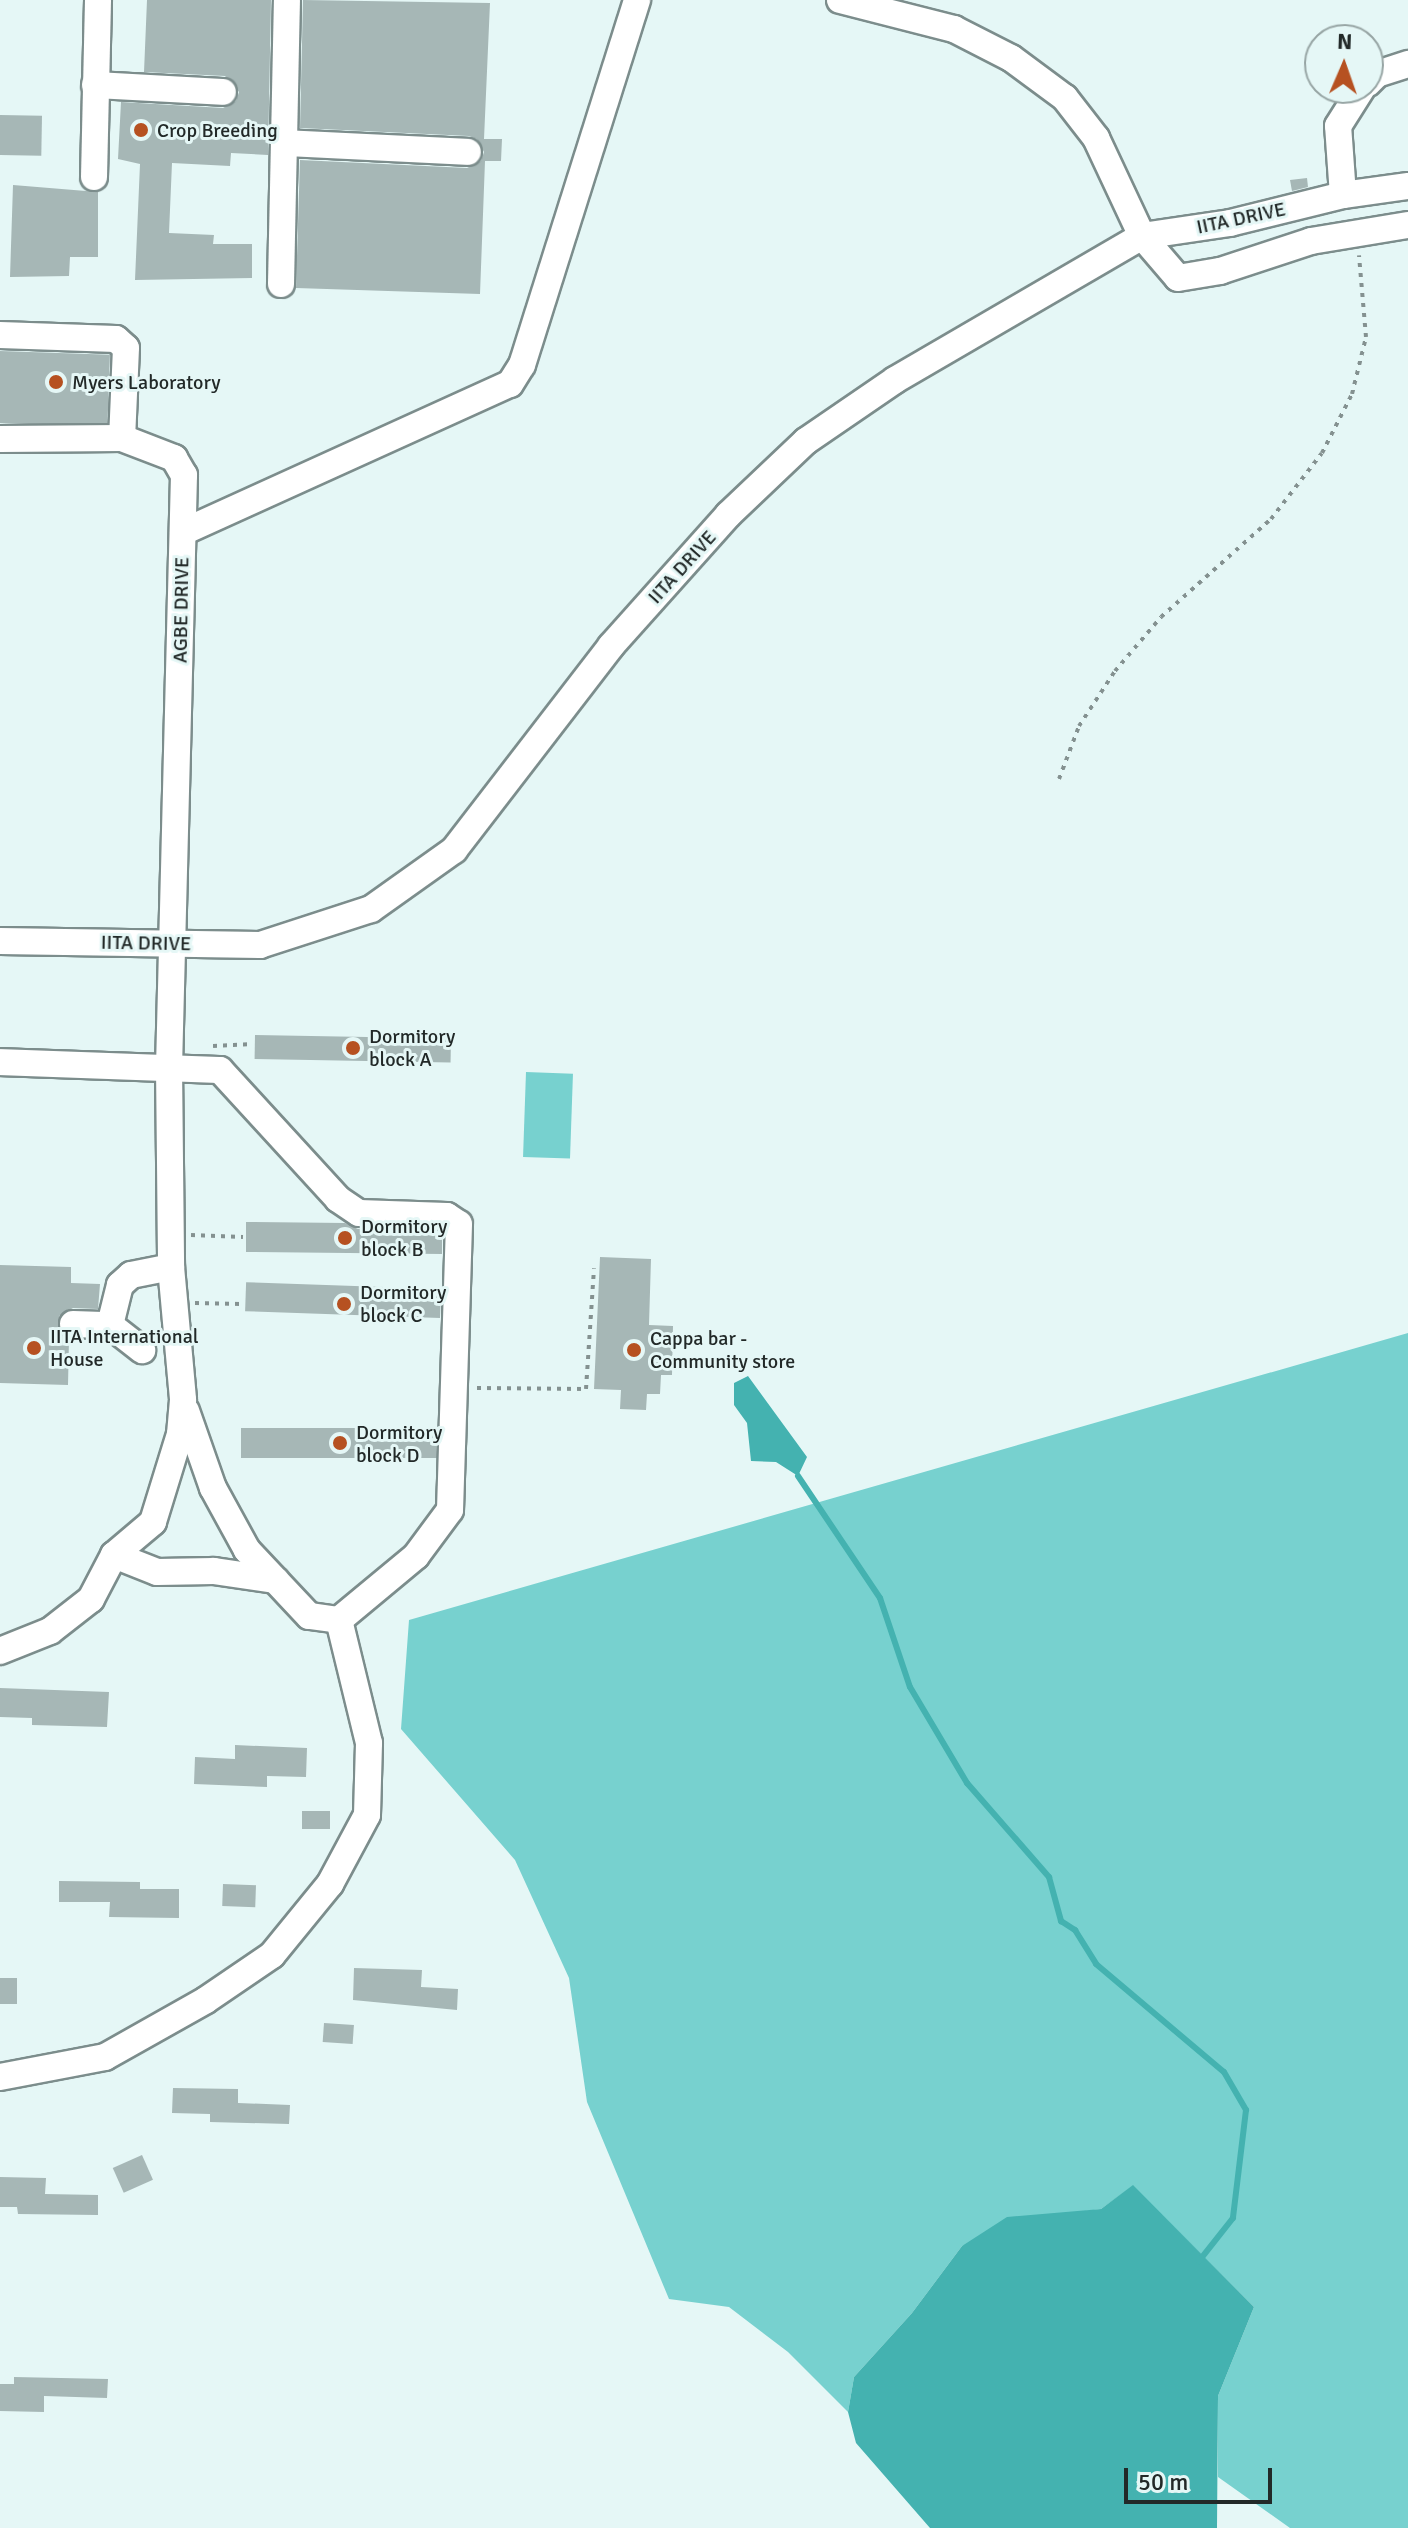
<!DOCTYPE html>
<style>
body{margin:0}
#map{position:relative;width:1408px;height:2528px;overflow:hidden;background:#e5f7f6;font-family:Signika,sans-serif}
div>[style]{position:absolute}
.green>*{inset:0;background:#77d1cf;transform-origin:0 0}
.water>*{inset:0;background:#44b2b0}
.stream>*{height:6px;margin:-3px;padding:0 3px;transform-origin:3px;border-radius:3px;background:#44b2b0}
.building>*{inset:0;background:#a6b7b6;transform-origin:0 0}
.path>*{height:4px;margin-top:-2px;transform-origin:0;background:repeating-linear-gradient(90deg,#849190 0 4px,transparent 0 10px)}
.roads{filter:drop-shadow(2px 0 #7c8d8c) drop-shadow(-2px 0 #7c8d8c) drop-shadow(0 2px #7c8d8c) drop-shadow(0 -2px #7c8d8c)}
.minor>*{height:26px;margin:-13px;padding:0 13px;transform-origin:13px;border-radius:13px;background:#fff}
.dots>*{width:22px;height:22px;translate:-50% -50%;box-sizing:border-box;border:4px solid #e5f7f6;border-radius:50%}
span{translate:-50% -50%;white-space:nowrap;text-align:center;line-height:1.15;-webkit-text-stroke:6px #e5f7f6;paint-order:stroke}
.poi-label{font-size:20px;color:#222928}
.left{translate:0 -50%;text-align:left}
.street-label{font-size:20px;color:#222928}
.north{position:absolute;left:1304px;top:24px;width:80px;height:80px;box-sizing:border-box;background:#e5f7f6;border:2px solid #97a5a4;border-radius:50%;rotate:2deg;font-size:22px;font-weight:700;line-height:32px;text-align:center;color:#222928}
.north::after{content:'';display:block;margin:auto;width:28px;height:36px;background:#b65121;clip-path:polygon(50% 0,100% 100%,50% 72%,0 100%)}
.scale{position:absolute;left:1124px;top:2468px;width:148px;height:36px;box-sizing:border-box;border:4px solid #222928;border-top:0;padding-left:10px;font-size:24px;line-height:28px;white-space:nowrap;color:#222928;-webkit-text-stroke:6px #e5f7f6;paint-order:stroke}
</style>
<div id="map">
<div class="green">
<div style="left:526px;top:1072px;width:47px;height:85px;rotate:2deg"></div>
<div style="clip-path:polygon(1408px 1333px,1408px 2528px,1290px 2528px,1218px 2477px,1218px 2396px,1254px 2307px,1133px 2186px,1101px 2209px,1062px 2214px,962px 2246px,912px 2313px,854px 2377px,848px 2412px,788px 2352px,729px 2307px,669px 2299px,587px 2102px,569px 1978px,515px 1860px,401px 1729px,409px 1620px)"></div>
</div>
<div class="water">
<div style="clip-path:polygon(748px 1376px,807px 1457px,798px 1476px,776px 1462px,751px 1461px,747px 1423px,734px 1405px,734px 1383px)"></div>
<div style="clip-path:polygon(1133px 2185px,1254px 2307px,1218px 2396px,1217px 2528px,930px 2528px,856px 2443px,848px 2412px,854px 2377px,912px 2313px,962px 2246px,1007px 2217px,1101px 2209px)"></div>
</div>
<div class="stream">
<div style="left:798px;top:1476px;width:147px;rotate:56.1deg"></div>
<div style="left:880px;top:1598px;width:94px;rotate:71.4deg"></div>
<div style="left:910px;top:1687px;width:112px;rotate:59.3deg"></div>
<div style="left:967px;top:1783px;width:125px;rotate:48.9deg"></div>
<div style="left:1049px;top:1877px;width:46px;rotate:74.7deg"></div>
<div style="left:1061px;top:1921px;width:17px;rotate:33deg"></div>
<div style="left:1075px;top:1930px;width:40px;rotate:58deg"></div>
<div style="left:1096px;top:1964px;width:167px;rotate:40.2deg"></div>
<div style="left:1224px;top:2072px;width:44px;rotate:59.9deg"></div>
<div style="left:1246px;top:2110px;width:109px;rotate:96.9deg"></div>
<div style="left:1233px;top:2218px;width:55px;rotate:128.3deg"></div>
</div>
<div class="building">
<div style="clip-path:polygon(147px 0,271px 0,268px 155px,231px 153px,230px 166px,172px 163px,169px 233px,214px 235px,213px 244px,252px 244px,252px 278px,135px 280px,140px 164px,118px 159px,121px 102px,223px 108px,236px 101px,239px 92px,225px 76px,144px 72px)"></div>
<div style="clip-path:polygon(303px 0,490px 3px,484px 139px,502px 139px,501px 161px,485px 161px,480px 294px,296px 288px,300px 160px,467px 168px,481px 161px,484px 152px,477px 139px,469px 136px,300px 128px)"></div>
<div style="left:0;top:115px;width:42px;height:40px;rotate:1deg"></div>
<div style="clip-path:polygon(1307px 178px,1308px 187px,1292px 191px,1290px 180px)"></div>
<div style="clip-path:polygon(13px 185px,98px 192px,98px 257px,70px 257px,69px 276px,10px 277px)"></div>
<div style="left:0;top:351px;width:110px;height:72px;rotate:2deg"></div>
<div style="left:255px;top:1035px;width:196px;height:24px;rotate:1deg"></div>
<div style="clip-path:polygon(246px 1222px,345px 1223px,358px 1229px,442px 1232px,442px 1254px,246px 1252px)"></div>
<div style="clip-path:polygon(600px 1257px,651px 1259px,649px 1325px,673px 1326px,672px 1375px,661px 1375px,660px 1394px,647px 1394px,646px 1410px,620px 1409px,621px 1390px,594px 1389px)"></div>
<div style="clip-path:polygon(0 1265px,71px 1267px,71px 1283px,100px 1284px,98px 1309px,73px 1308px,59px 1316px,59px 1331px,69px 1339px,68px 1385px,0 1383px)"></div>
<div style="left:441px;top:1289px;width:29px;height:195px;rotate:92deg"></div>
<div style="left:241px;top:1428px;width:196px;height:30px"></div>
<div style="clip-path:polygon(0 1688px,109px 1692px,107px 1727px,32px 1725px,32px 1718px,0 1717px)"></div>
<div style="clip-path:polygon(235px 1745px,307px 1748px,306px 1777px,267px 1776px,267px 1787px,194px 1784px,195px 1757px,235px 1759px)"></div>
<div style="left:302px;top:1811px;width:28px;height:18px"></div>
<div style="clip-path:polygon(59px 1881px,140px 1882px,140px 1889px,179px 1889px,179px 1918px,109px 1917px,110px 1902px,59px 1902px)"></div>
<div style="left:223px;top:1884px;width:33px;height:22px;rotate:2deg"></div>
<div style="clip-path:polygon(354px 1968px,422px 1970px,421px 1987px,458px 1989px,457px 2010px,353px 2000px)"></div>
<div style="left:0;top:1978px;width:17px;height:26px"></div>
<div style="left:324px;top:2023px;width:30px;height:19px;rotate:4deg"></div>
<div style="clip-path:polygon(173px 2088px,238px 2089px,238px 2103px,290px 2105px,289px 2124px,210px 2122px,210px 2114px,172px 2113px)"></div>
<div style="left:142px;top:2155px;width:27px;height:32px;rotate:66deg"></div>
<div style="clip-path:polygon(0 2177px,46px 2178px,45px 2194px,98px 2195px,98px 2215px,18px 2214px,17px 2207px,0 2207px)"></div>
<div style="clip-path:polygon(14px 2377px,108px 2379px,107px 2398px,44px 2396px,44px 2412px,0 2411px,0 2384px,14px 2384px)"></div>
</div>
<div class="path">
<div style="left:1059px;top:779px;width:57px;rotate:-69.3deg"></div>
<div style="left:1079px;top:726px;width:66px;rotate:-56.8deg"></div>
<div style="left:1115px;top:671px;width:71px;rotate:-49.6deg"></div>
<div style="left:1161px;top:617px;width:147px;rotate:-41.7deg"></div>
<div style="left:1271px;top:519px;width:83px;rotate:-52.3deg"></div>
<div style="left:1322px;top:453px;width:66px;rotate:-63deg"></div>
<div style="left:1352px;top:394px;width:59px;rotate:-76.2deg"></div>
<div style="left:1366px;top:337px;width:82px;rotate:-94.9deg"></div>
<div style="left:213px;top:1046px;width:35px;rotate:-3deg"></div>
<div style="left:191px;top:1235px;width:52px;rotate:2.2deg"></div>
<div style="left:195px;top:1303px;width:46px;rotate:1.2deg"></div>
<div style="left:477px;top:1388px;width:109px;rotate:0.5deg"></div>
<div style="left:586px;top:1389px;width:121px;rotate:-86.2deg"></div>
</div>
<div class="roads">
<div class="minor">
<div style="left:840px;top:0;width:118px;rotate:14.3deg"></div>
<div style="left:954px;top:29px;width:64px;rotate:27deg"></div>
<div style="left:1011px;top:58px;width:67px;rotate:36.5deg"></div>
<div style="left:1065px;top:98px;width:51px;rotate:52.2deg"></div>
<div style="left:1096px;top:138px;width:108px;rotate:64.9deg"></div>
<div style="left:1142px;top:236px;width:55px;rotate:49.4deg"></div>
<div style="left:1178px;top:278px;width:43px;rotate:-9.5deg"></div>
<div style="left:1220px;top:271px;width:96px;rotate:-18.2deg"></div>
<div style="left:1311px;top:241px;width:98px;rotate:-9.4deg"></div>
<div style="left:1368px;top:83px;width:13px;rotate:-45deg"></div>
<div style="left:1377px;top:74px;width:33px;rotate:-18deg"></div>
<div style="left:95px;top:85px;width:128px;rotate:3.1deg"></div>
<div style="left:285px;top:143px;width:183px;rotate:2.8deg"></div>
<div style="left:94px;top:177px;width:177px;rotate:-88.7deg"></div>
<div style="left:1343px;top:195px;width:69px;rotate:-94.1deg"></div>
<div style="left:1338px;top:126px;width:45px;rotate:-57.7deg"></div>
<div style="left:281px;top:284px;width:284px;rotate:-88.8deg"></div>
<div style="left:0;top:335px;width:116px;rotate:2deg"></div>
<div style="left:116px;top:339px;width:13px;rotate:42deg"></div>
<div style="left:126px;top:348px;width:90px;rotate:92.5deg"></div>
<div style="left:0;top:439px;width:122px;rotate:-0.5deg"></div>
<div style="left:122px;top:438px;width:56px;rotate:21deg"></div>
<div style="left:174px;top:458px;width:20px;rotate:60deg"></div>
<div style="left:184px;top:475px;width:591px;rotate:91.45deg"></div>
<div style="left:169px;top:1066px;width:201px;rotate:89.4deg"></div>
<div style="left:171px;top:1267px;width:134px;rotate:84.8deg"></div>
<div style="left:183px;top:1400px;width:34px;rotate:95deg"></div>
<div style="left:180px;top:1434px;width:92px;rotate:107.1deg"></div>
<div style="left:153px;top:1522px;width:51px;rotate:139.8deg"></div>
<div style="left:114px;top:1555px;width:50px;rotate:117.6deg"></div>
<div style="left:91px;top:1599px;width:52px;rotate:142deg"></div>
<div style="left:50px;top:1631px;width:54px;rotate:158.2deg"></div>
<div style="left:183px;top:532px;width:359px;rotate:-24.4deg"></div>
<div style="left:510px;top:384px;width:22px;rotate:-58deg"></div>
<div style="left:522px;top:365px;width:383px;rotate:-72.5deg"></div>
<div style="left:0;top:941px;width:260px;rotate:0.9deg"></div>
<div style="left:260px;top:945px;width:117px;rotate:-18deg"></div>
<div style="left:371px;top:909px;width:102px;rotate:-35.4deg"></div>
<div style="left:454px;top:850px;width:257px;rotate:-52.4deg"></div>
<div style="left:611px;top:646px;width:176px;rotate:-48.2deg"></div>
<div style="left:728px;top:515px;width:108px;rotate:-43.5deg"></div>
<div style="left:806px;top:441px;width:108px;rotate:-34.4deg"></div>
<div style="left:895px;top:380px;width:286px;rotate:-30.2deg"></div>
<div style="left:1142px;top:236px;width:89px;rotate:-8.4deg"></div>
<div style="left:1230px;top:223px;width:116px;rotate:-13.9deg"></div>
<div style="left:1343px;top:195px;width:66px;rotate:-7.9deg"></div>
<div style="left:0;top:1062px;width:220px;rotate:2.1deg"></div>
<div style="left:220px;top:1070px;width:175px;rotate:47.5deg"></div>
<div style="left:338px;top:1199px;width:25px;rotate:34deg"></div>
<div style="left:359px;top:1213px;width:88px;rotate:2deg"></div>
<div style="left:447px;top:1216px;width:14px;rotate:34deg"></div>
<div style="left:459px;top:1224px;width:286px;rotate:91.8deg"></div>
<div style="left:450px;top:1510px;width:57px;rotate:126.5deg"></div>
<div style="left:416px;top:1556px;width:100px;rotate:140.3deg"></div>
<div style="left:73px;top:1324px;width:37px;rotate:2deg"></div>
<div style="left:110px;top:1325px;width:41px;rotate:-76deg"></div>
<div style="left:120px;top:1285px;width:15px;rotate:-42deg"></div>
<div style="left:131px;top:1275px;width:41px;rotate:-11.3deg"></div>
<div style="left:110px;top:1325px;width:41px;rotate:38deg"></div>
<div style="left:114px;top:1555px;width:46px;rotate:21.6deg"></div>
<div style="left:157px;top:1572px;width:57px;rotate:-1deg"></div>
<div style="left:214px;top:1571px;width:62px;rotate:8.4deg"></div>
<div style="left:0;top:2077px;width:107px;rotate:-10.8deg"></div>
<div style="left:105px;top:2057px;width:116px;rotate:-29.4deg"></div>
<div style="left:206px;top:2000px;width:80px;rotate:-34.3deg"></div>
<div style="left:272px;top:1955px;width:92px;rotate:-50.8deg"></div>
<div style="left:330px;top:1884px;width:78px;rotate:-61.8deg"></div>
<div style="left:367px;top:1815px;width:72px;rotate:-88.4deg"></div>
<div style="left:369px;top:1743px;width:127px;rotate:-103.7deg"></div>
<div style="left:339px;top:1620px;width:30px;rotate:-172deg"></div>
<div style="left:309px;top:1616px;width:91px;rotate:-133.2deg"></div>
<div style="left:247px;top:1550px;width:71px;rotate:-118.7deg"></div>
<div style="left:213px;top:1488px;width:82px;rotate:-109.3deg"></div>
</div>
</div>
<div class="dots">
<div style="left:141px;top:130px;background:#b65121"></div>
<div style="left:56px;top:382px;background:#b65121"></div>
<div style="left:353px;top:1048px;background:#b65121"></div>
<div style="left:345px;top:1238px;background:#b65121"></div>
<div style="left:344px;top:1304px;background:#b65121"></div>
<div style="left:34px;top:1348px;background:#b65121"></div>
<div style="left:634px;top:1350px;background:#b65121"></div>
<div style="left:340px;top:1443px;background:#b65121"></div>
</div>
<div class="poi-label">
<span class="left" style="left:157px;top:130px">Crop Breeding</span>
<span class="left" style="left:72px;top:382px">Myers Laboratory</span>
<span class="left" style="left:369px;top:1048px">Dormitory<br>block A</span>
<span class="left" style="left:361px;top:1238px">Dormitory<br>block B</span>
<span class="left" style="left:360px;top:1304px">Dormitory<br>block C</span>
<span class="left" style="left:50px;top:1348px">IITA International<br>House</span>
<span class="left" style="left:650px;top:1350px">Cappa bar -<br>Community store</span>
<span class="left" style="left:356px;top:1444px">Dormitory<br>block D</span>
</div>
<div class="street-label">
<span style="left:1241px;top:218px;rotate:-12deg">IITA DRIVE</span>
<span style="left:682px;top:567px;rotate:-48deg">IITA DRIVE</span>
<span style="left:181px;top:610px;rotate:-89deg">AGBE DRIVE</span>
<span style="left:146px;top:943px;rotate:1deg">IITA DRIVE</span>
</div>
<div class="north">N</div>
<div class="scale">50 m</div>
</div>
